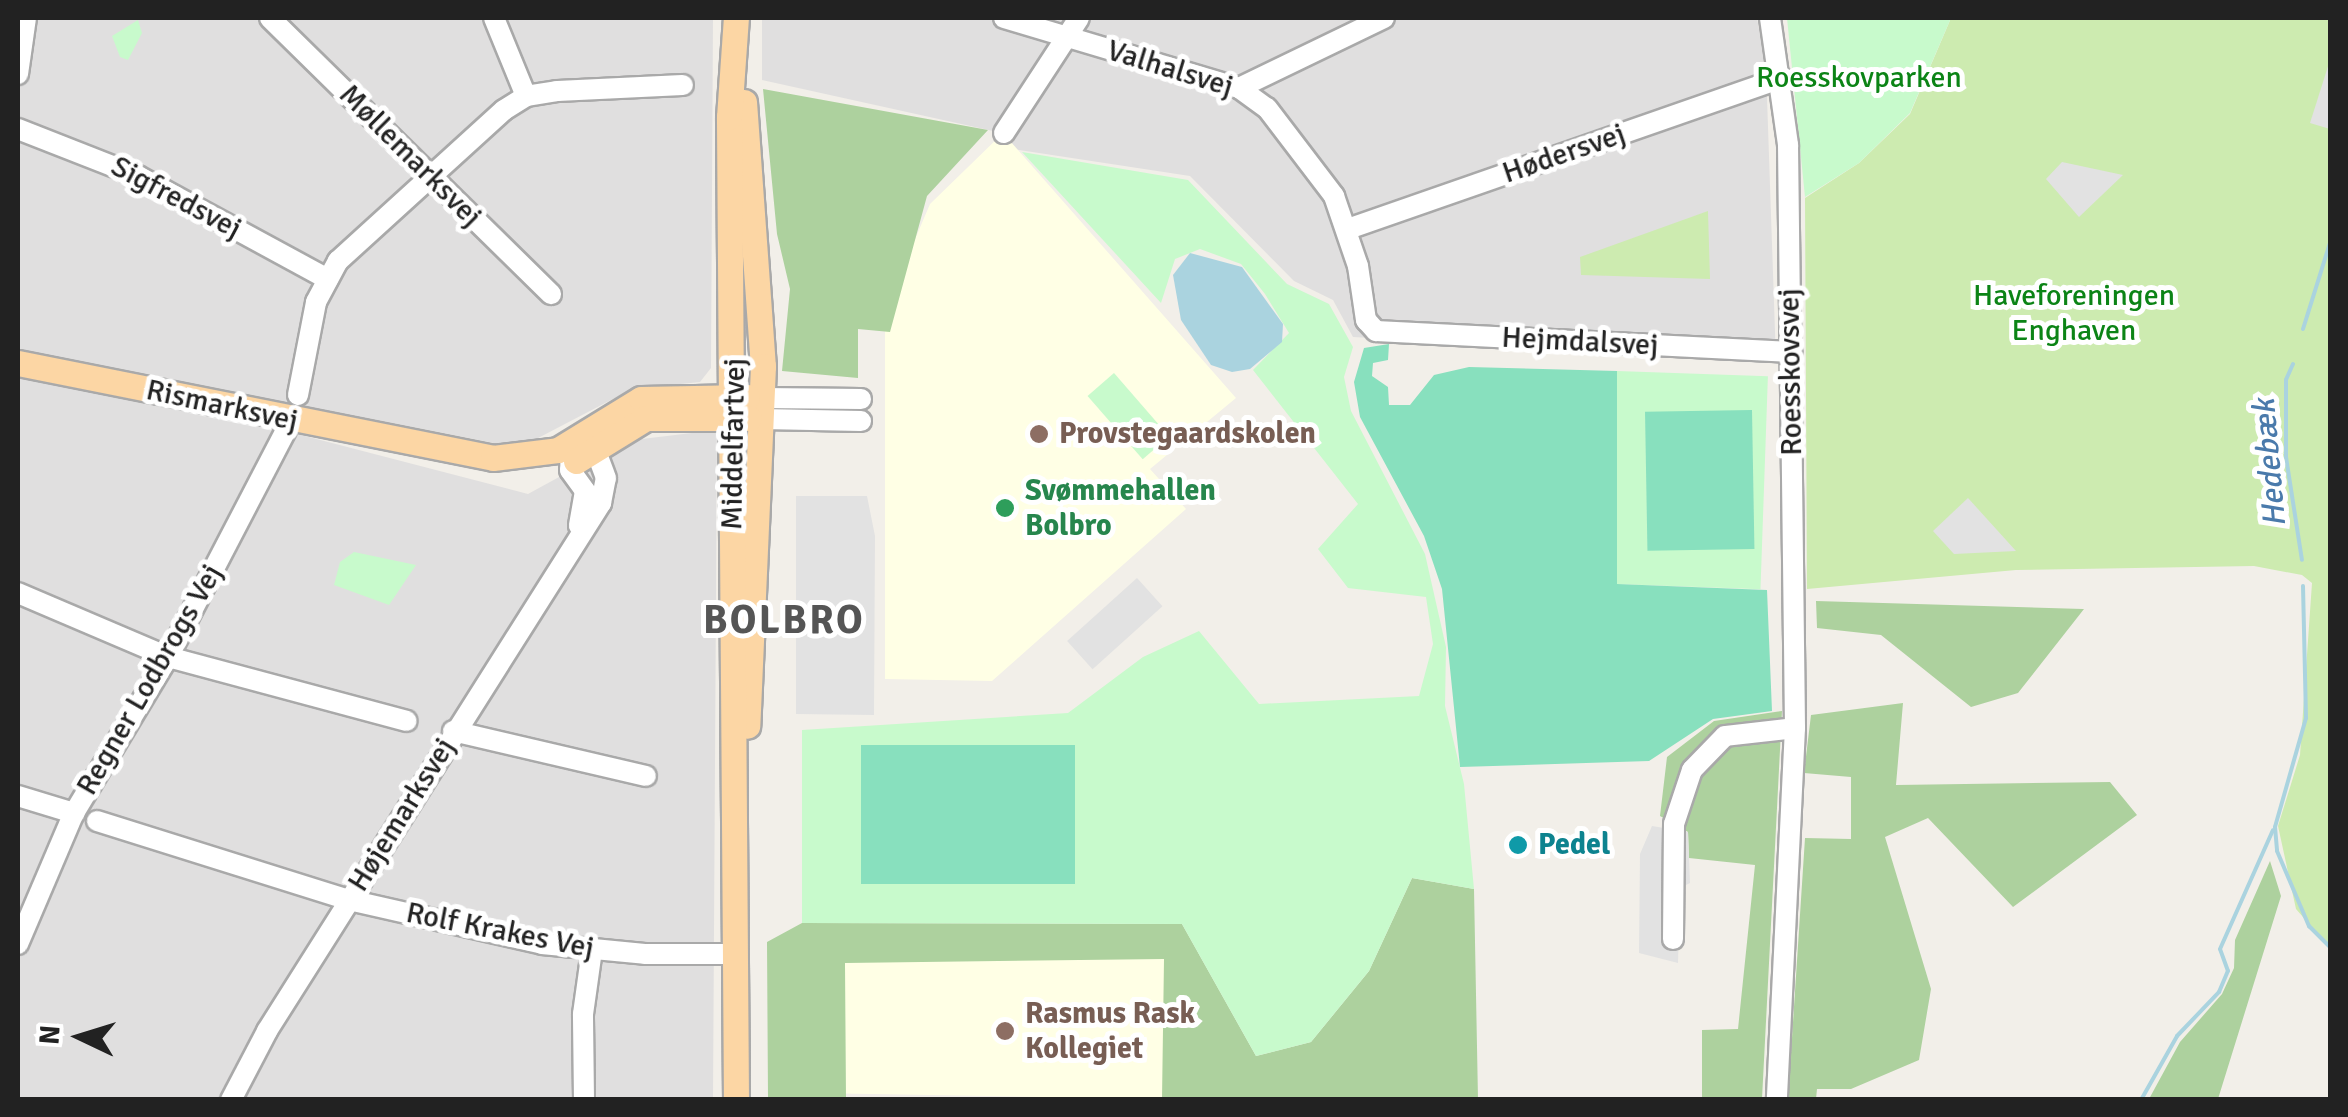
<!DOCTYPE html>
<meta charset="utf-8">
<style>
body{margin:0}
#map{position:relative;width:2348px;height:1117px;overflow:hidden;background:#f2efe9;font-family:Signika,sans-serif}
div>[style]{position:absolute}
.residential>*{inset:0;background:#e0dfdf}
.education>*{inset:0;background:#ffffe5;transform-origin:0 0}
.grass>*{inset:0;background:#cdebb0}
.forest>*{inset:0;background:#add19e}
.park>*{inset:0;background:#c8facc;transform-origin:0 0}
.pitch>*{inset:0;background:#88e0be;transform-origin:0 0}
.parking>*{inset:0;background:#e2e2e2;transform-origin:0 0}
.water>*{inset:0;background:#aad3df}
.stream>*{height:4px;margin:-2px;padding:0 2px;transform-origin:2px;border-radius:2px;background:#aad3df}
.roads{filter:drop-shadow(2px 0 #a9a9a9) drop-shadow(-2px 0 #a9a9a9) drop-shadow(0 2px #a9a9a9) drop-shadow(0 -2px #a9a9a9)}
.minor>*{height:20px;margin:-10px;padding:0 10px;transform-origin:10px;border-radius:10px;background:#fff}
.major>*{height:25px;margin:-12.5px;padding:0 12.5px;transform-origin:12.5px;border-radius:12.5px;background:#fcd6a4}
.dots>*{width:28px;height:28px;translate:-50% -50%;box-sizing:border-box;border:5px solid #fff;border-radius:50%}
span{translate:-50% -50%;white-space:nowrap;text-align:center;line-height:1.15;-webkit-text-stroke:10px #fff;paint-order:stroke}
.street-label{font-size:30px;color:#222}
.park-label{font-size:30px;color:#0c8416}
.education-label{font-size:30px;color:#785e54;font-weight:700}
.left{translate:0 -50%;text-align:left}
.leisure-label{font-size:30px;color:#27864d;font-weight:700}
.culture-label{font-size:30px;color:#0d838f;font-weight:700}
.water-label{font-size:32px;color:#4a7aab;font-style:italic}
.district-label{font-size:40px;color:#555;font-weight:700;letter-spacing:2.5px}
.frame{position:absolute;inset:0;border:20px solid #222;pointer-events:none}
.north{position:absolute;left:30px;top:987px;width:100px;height:100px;-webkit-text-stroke:8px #fff;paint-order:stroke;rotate:274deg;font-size:28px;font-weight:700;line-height:40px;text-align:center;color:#222}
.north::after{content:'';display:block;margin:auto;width:35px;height:45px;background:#222;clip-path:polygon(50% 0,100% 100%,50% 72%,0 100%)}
</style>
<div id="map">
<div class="residential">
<div style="clip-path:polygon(18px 18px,713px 18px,711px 368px,700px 382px,632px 389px,519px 448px,18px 349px)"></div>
<div style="clip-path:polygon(762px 18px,1757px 18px,1766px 68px,1776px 361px,1353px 337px,1333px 300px,1294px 281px,1190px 176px,1000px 147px,993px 131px,762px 80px)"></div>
<div style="clip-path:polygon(18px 377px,278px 429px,528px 494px,625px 441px,717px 430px,713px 1099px,18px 1099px)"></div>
</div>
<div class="education">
<div style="clip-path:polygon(1003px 133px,1236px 398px,1150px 469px,1186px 509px,992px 681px,885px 679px,885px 310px,930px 204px)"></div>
<div style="left:1165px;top:959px;width:140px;height:320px;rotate:91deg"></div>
</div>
<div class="grass">
<div style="clip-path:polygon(1951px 18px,2330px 18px,2330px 948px,2296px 909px,2278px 826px,2300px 755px,2312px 583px,2302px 575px,2254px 566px,2016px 570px,1807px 589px,1805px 198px,1859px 163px,1910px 114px)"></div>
<div style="clip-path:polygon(1708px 211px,1710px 279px,1581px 275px,1580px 257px)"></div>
</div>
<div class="forest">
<div style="clip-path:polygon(763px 89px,988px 130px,927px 196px,890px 332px,858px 329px,858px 378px,782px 371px,790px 289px,777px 234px)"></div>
<div style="clip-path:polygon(1816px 601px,2083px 609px,2084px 609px,2018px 693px,1971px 707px,1881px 635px,1817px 628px)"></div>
<div style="clip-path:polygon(1903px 703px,1896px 785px,2110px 782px,2137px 815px,2013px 907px,1928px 818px,1885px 837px,1931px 989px,1919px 1060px,1851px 1089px,1817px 1089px,1816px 1099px,1788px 1099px,1805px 838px,1851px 839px,1851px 777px,1804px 773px,1811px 715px)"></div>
<div style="clip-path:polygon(1782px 711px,1762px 1099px,1702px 1099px,1702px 1030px,1738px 1029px,1755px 865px,1689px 858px,1688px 832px,1660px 816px,1667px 757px,1714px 721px)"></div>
<div style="clip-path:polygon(2270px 861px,2281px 896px,2218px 1099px,2149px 1099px,2180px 1042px,2222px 994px,2234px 968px,2235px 940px)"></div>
<div style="clip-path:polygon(1412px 878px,1474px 889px,1478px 1099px,1162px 1099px,1164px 959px,845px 963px,846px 1099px,768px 1099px,767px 942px,802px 923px,1182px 924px,1256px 1056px,1311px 1042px,1369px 971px)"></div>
</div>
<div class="park">
<div style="clip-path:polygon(1787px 18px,1951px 18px,1910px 113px,1859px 163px,1805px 197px)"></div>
<div style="clip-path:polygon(138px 20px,142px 33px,128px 60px,120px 57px,112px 36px)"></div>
<div style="clip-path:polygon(1022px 152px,1188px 180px,1287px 284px,1329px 304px,1353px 347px,1344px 377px,1351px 411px,1425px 554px,1446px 647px,1445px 706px,1464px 784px,1474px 889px,1412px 878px,1369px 971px,1311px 1042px,1256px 1056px,1182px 924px,802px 923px,802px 730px,1068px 713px,1143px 657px,1199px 631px,1259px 704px,1419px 696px,1433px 644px,1426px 597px,1348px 588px,1318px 549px,1358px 504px,1253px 370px,1289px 333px,1265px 294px,1241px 264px,1200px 249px,1175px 259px,1161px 303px)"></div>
<div style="left:1617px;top:371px;width:151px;height:213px;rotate:2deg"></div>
<div style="left:1114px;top:373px;width:84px;height:35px;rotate:49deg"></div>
<div style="clip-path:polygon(354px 552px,416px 565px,389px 605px,334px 585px,340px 562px)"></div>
</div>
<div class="pitch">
<div style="clip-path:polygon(1389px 344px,1388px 360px,1373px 363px,1372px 376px,1388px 387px,1389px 405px,1410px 405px,1434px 375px,1469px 367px,1617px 371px,1617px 584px,1767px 590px,1772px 711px,1713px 719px,1649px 761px,1460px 767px,1442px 589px,1424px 536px,1360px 417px,1354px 382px,1364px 348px)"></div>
<div style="left:1752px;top:410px;width:139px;height:107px;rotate:89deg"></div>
<div style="left:861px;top:745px;width:214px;height:139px"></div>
</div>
<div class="parking">
<div style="clip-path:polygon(2330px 60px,2330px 129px,2310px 123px)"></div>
<div style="clip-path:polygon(2062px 162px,2123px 175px,2079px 217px,2046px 179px)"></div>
<div style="clip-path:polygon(796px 496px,867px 496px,875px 536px,874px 715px,796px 714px)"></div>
<div style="clip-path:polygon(1968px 498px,2016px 551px,1954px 554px,1933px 531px)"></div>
<div style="left:1137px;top:578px;width:38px;height:94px;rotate:48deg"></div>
<div style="clip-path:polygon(1652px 826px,1688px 832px,1690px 883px,1680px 888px,1678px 963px,1639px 953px,1640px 854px)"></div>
</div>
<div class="water">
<div style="clip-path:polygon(1190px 253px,1242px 267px,1283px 324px,1282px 342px,1250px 369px,1232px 372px,1211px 365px,1181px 320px,1173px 275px)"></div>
</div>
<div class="stream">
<div style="left:2303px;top:329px;width:90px;rotate:-72.6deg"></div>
<div style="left:2293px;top:364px;width:17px;rotate:114deg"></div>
<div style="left:2286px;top:380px;width:77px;rotate:90deg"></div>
<div style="left:2286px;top:457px;width:104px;rotate:81.2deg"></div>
<div style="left:2303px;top:586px;width:132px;rotate:88.7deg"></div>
<div style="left:2306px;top:718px;width:113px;rotate:105.9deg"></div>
<div style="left:2275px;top:827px;width:24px;rotate:85deg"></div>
<div style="left:2277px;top:851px;width:82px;rotate:66.9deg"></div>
<div style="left:2309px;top:926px;width:30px;rotate:45deg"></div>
<div style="left:2141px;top:1100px;width:73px;rotate:-60.6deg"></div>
<div style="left:2177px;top:1036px;width:61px;rotate:-46.3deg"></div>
<div style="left:2219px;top:992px;width:23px;rotate:-67deg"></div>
<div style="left:2228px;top:971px;width:23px;rotate:-110deg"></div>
<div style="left:2220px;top:949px;width:130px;rotate:-66deg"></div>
</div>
<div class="roads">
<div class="minor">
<div style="left:270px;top:18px;width:394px;rotate:44.5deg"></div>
<div style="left:494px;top:18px;width:84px;rotate:67.7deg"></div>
<div style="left:1004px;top:18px;width:245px;rotate:16.6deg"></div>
<div style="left:1239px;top:88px;width:34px;rotate:36deg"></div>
<div style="left:1267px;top:108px;width:111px;rotate:52.7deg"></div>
<div style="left:1334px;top:196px;width:74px;rotate:71.1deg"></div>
<div style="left:1358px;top:266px;width:55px;rotate:81.6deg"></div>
<div style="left:1366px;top:320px;width:15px;rotate:48deg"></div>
<div style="left:1376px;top:331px;width:416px;rotate:2.9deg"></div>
<div style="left:1770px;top:18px;width:128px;rotate:81.9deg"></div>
<div style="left:1788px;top:145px;width:583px;rotate:89.31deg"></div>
<div style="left:1795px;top:728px;width:372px;rotate:92.8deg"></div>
<div style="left:18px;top:74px;width:57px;rotate:-81.9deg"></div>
<div style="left:1239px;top:88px;width:161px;rotate:-25.8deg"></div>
<div style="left:18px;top:129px;width:129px;rotate:21.4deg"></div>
<div style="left:138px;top:176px;width:216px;rotate:28.5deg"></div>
<div style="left:1004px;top:133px;width:137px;rotate:-56.9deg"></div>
<div style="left:1348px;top:229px;width:459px;rotate:-19.2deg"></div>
<div style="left:298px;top:395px;width:95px;rotate:-79deg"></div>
<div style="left:316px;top:302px;width:47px;rotate:-61.8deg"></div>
<div style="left:338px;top:261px;width:224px;rotate:-42.3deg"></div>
<div style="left:504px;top:110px;width:26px;rotate:-32deg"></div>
<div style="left:526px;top:96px;width:31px;rotate:-9deg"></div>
<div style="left:557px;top:91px;width:126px;rotate:-2.7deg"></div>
<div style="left:762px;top:398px;width:99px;rotate:0.6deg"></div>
<div style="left:762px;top:419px;width:99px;rotate:1.2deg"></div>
<div style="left:571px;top:446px;width:24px;rotate:92deg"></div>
<div style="left:570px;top:470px;width:26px;rotate:54deg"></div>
<div style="left:585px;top:491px;width:35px;rotate:100deg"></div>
<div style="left:18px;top:593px;width:163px;rotate:23.1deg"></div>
<div style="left:168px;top:657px;width:247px;rotate:15deg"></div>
<div style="left:453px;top:731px;width:198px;rotate:13.1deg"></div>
<div style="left:18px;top:796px;width:59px;rotate:16.9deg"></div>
<div style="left:97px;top:821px;width:264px;rotate:17.4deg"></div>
<div style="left:349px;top:900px;width:198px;rotate:12.8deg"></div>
<div style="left:542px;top:944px;width:103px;rotate:5.5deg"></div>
<div style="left:645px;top:954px;width:92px"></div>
<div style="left:1673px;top:939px;width:115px;rotate:-89.5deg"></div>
<div style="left:1674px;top:824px;width:57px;rotate:-71.6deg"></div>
<div style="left:1692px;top:770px;width:47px;rotate:-45.9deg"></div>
<div style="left:1725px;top:736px;width:70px;rotate:-6.5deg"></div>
<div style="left:18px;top:944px;width:142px;rotate:-66.9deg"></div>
<div style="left:74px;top:813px;width:182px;rotate:-58.9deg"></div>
<div style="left:168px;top:657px;width:266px;rotate:-62.5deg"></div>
<div style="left:231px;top:1100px;width:78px;rotate:-62.4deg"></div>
<div style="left:267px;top:1031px;width:625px;rotate:-57.68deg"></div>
<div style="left:601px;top:503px;width:25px;rotate:-79deg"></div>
<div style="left:606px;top:478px;width:46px;rotate:-110.4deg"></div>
<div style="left:584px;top:1100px;width:86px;rotate:-90.7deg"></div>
<div style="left:583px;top:1014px;width:65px;rotate:-82deg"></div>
</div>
<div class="major">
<div style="left:744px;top:102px;width:265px;rotate:85.9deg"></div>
<div style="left:763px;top:366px;width:360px;rotate:92.5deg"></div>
<div style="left:18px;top:363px;width:484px;rotate:11.3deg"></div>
<div style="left:493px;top:458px;width:65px;rotate:-7deg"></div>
<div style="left:558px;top:450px;width:97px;rotate:-31.6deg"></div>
<div style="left:641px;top:399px;width:106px;rotate:-1.1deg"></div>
<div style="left:576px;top:461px;width:82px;rotate:-31.6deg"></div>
<div style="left:646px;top:418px;width:103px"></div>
<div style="left:736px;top:1100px;width:983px;rotate:-90.41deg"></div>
<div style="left:729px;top:117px;width:99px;rotate:-86deg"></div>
</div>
</div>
<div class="dots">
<div style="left:1039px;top:434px;background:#8d6e63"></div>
<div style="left:1005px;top:508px;background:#2e9e5b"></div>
<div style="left:1518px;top:845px;background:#0f9aa8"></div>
<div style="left:1005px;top:1031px;background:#8d6e63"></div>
</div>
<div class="street-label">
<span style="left:1170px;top:69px;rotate:17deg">Valhalsvej</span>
<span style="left:1564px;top:154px;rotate:-19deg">Hødersvej</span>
<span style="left:410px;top:156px;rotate:45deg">Møllemarksvej</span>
<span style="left:176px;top:198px;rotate:28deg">Sigfredsvej</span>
<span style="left:1580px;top:342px;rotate:3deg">Hejmdalsvej</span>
<span style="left:1791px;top:372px;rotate:-91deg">Roesskovsvej</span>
<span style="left:222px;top:406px;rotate:12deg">Rismarksvej</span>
<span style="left:734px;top:444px;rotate:-89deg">Middelfartvej</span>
<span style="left:150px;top:680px;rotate:-60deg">Regner Lodbrogs Vej</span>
<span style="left:402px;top:815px;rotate:-58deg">Højemarksvej</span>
<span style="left:500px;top:931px;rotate:11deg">Rolf Krakes Vej</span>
</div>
<div class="park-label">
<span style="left:1859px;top:78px">Roesskovparken</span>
<span style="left:2074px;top:313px">Haveforeningen<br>Enghaven</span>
</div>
<div class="education-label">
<span class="left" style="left:1059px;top:434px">Provstegaardskolen</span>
<span class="left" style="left:1025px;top:1031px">Rasmus Rask<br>Kollegiet</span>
</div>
<div class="leisure-label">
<span class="left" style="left:1025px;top:508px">Svømmehallen<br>Bolbro</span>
</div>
<div class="culture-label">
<span class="left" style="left:1538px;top:845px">Pedel</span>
</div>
<div class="water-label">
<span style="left:2270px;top:463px;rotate:-95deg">Hedebæk</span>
</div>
<div class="district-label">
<span style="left:784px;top:620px">BOLBRO</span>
</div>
<div class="frame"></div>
<div class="north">N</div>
</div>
